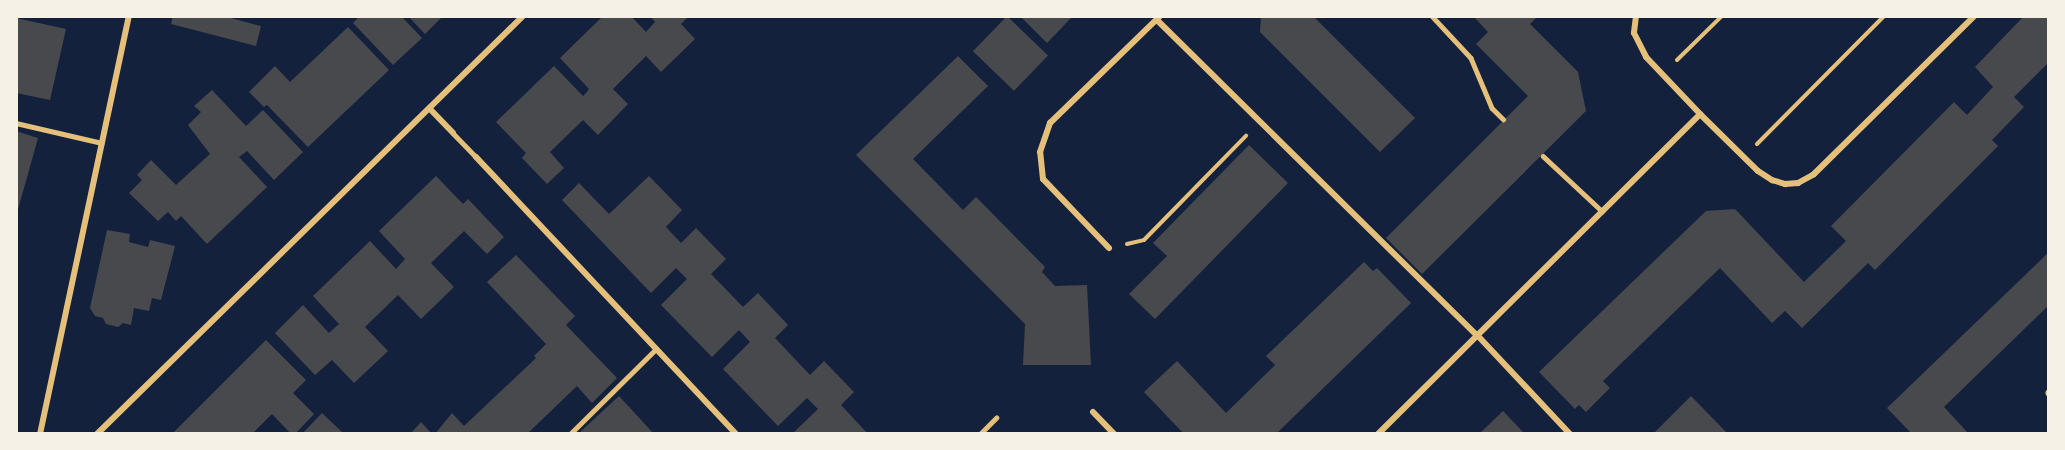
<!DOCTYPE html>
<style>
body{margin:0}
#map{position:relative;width:2065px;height:450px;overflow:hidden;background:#14213d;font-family:"Fira Sans Condensed",sans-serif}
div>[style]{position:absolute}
.building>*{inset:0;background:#48494c;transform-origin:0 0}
.path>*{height:4px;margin:-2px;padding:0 2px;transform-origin:2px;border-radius:2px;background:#e5c07b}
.service>*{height:4.5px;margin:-2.25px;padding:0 2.25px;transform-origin:2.25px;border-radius:2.25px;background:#e5c07b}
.minor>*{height:6px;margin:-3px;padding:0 3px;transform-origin:3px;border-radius:3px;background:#e5c07b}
span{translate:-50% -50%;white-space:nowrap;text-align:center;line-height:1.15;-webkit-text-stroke:6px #f6f1e7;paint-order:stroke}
.frame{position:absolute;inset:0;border:18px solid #f6f1e7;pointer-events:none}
</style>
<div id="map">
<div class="building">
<div style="clip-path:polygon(173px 16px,223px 16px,261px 26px,256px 46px,171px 24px)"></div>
<div style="clip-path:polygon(360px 16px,401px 16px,422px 38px,393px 65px,353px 23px)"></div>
<div style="clip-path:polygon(408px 16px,443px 16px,425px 34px)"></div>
<div style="clip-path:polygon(603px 16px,631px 16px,646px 32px,655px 22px,650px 16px,689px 16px,681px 24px,695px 39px,661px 72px,646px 56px,613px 89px,628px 104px,598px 135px,583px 120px,550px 152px,564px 168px,547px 184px,522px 158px,526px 153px,496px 122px,554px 66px,583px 96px,586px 93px,589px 89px,560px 58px)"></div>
<div style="left:1007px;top:16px;width:57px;height:49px;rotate:44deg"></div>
<div style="clip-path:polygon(1020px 16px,1073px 16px,1047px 43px)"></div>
<div style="clip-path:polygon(1261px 16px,1313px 16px,1415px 118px,1380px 152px,1260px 32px)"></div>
<div style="clip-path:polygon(1473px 16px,1538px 16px,1530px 24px,1578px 72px,1586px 111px,1422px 274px,1386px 238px,1528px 96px,1476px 44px,1488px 32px)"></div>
<div style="clip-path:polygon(2024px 16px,2048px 16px,2048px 63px,2014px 97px,2024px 107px,1992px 140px,1998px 146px,1875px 270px,1868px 263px,1802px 328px,1785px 311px,1772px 323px,1720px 268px,1603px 381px,1610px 388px,1586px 412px,1579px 405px,1575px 409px,1539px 372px,1706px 211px,1735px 209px,1804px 282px,1846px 241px,1831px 226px,1954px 102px,1967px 115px,1993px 87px,1975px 67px)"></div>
<div style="clip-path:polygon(16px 18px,66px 29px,50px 100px,16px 93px)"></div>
<div style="clip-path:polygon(348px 27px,389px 70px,308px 147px,267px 105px,264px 107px,249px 92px,275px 66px,290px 82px)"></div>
<div style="clip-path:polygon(958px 56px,988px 86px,913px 159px,963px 210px,976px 197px,1045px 267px,1042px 272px,1055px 286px,1087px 285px,1091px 365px,1023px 365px,1025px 324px,856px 155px)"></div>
<div style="clip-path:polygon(212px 90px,246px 126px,263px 110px,303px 152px,274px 180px,247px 151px,239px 157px,267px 187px,207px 244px,181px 216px,176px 221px,168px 212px,158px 221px,129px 193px,142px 180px,137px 175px,151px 160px,176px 185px,210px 154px,188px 125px,201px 112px,194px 106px)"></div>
<div style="clip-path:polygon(16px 131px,38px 138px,17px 213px,16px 213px)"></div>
<div style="clip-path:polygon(1249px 145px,1288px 183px,1155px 319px,1129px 294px,1167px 256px,1153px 243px)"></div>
<div style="clip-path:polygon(436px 176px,463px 204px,468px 199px,504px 237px,487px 254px,464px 231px,431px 263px,454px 287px,421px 319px,398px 295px,365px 327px,388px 351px,354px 383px,332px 360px,315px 375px,275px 333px,303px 305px,329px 333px,339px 324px,313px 296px,370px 241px,396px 269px,405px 259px,379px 231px)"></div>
<div style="clip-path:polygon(649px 176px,682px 210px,666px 227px,681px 243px,696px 228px,726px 259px,711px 274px,743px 307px,758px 293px,788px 325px,775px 338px,810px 375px,824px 361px,854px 392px,841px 405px,868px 434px,792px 434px,818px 409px,807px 398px,778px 426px,723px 369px,750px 342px,739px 330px,712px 357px,661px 305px,687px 279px,676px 268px,651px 293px,562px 200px,579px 183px,609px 214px)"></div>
<div style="clip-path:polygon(107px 230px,130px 234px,129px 242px,148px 247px,150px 240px,175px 246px,161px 300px,152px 298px,149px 311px,134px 308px,131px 325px,123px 323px,118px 327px,106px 324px,103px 318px,95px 316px,90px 308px)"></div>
<div style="clip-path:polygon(2048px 253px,2048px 306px,1944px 407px,1969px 434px,1912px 434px,1887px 408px)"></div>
<div style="clip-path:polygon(516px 255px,575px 316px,566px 325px,617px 378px,592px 403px,577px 386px,527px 434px,435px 434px,452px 413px,464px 426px,536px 358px,534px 356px,546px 344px,487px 282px)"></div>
<div style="clip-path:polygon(1364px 262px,1373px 271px,1377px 268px,1411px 303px,1276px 434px,1184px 434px,1144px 392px,1177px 361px,1226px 413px,1275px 365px,1266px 356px)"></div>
<div style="clip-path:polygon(266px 340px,306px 380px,293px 393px,314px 414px,295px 434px,291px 434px,272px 414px,252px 434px,172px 434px)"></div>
<div style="clip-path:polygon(619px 396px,654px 434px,578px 434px)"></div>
<div style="clip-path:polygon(1691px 396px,1728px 434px,1653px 434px)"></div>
<div style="clip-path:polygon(1503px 411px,1525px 434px,1479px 434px)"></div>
<div style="clip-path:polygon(322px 413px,344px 434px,302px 434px)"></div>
<div style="clip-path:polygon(421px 422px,432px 434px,410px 434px)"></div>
</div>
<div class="path">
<div style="left:1677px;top:60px;width:63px;rotate:-44.4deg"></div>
<div style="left:1757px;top:144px;width:180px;rotate:-45.2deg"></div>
<div style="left:1127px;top:244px;width:17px;rotate:-13deg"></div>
<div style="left:1144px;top:240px;width:146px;rotate:-45.6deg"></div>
</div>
<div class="service">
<div style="left:1432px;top:16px;width:57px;rotate:47.1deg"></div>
<div style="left:1471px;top:58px;width:54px;rotate:67.2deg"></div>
<div style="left:1492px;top:108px;width:16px;rotate:45deg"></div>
<div style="left:16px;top:123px;width:88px;rotate:13.1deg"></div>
<div style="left:453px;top:133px;width:33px;rotate:46deg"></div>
<div style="left:1543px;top:156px;width:81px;rotate:43deg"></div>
<div style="left:2048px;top:392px;width:1px;rotate:90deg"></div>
<div style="left:570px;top:434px;width:121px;rotate:-44.7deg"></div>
<div style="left:980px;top:434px;width:23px;rotate:-45deg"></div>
</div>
<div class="minor">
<div style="left:1636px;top:16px;width:17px;rotate:97deg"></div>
<div style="left:1634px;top:33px;width:27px;rotate:63deg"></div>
<div style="left:1646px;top:57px;width:79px;rotate:46.5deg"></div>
<div style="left:1157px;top:20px;width:450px;rotate:44.6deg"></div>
<div style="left:1478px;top:336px;width:134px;rotate:46.8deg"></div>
<div style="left:430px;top:109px;width:33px;rotate:46deg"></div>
<div style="left:476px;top:157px;width:380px;rotate:46.8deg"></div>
<div style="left:1109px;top:248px;width:95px;rotate:-133.7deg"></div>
<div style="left:1043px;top:179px;width:27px;rotate:-96deg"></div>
<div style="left:1040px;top:152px;width:31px;rotate:-71deg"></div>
<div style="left:1050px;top:123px;width:153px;rotate:-44.2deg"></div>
<div style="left:1093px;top:412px;width:30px;rotate:46deg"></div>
<div style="left:40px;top:434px;width:427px;rotate:-78deg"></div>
<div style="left:97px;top:434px;width:597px;rotate:-44.46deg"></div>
<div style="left:1378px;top:434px;width:454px;rotate:-44.8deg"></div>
<div style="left:1700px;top:114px;width:81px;rotate:44.5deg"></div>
<div style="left:1758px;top:171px;width:17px;rotate:33deg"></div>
<div style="left:1772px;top:180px;width:14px;rotate:17deg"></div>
<div style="left:1785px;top:184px;width:13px;rotate:-4deg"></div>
<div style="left:1798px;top:183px;width:18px;rotate:-29deg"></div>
<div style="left:1814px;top:174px;width:225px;rotate:-44.6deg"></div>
</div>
<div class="frame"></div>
</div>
